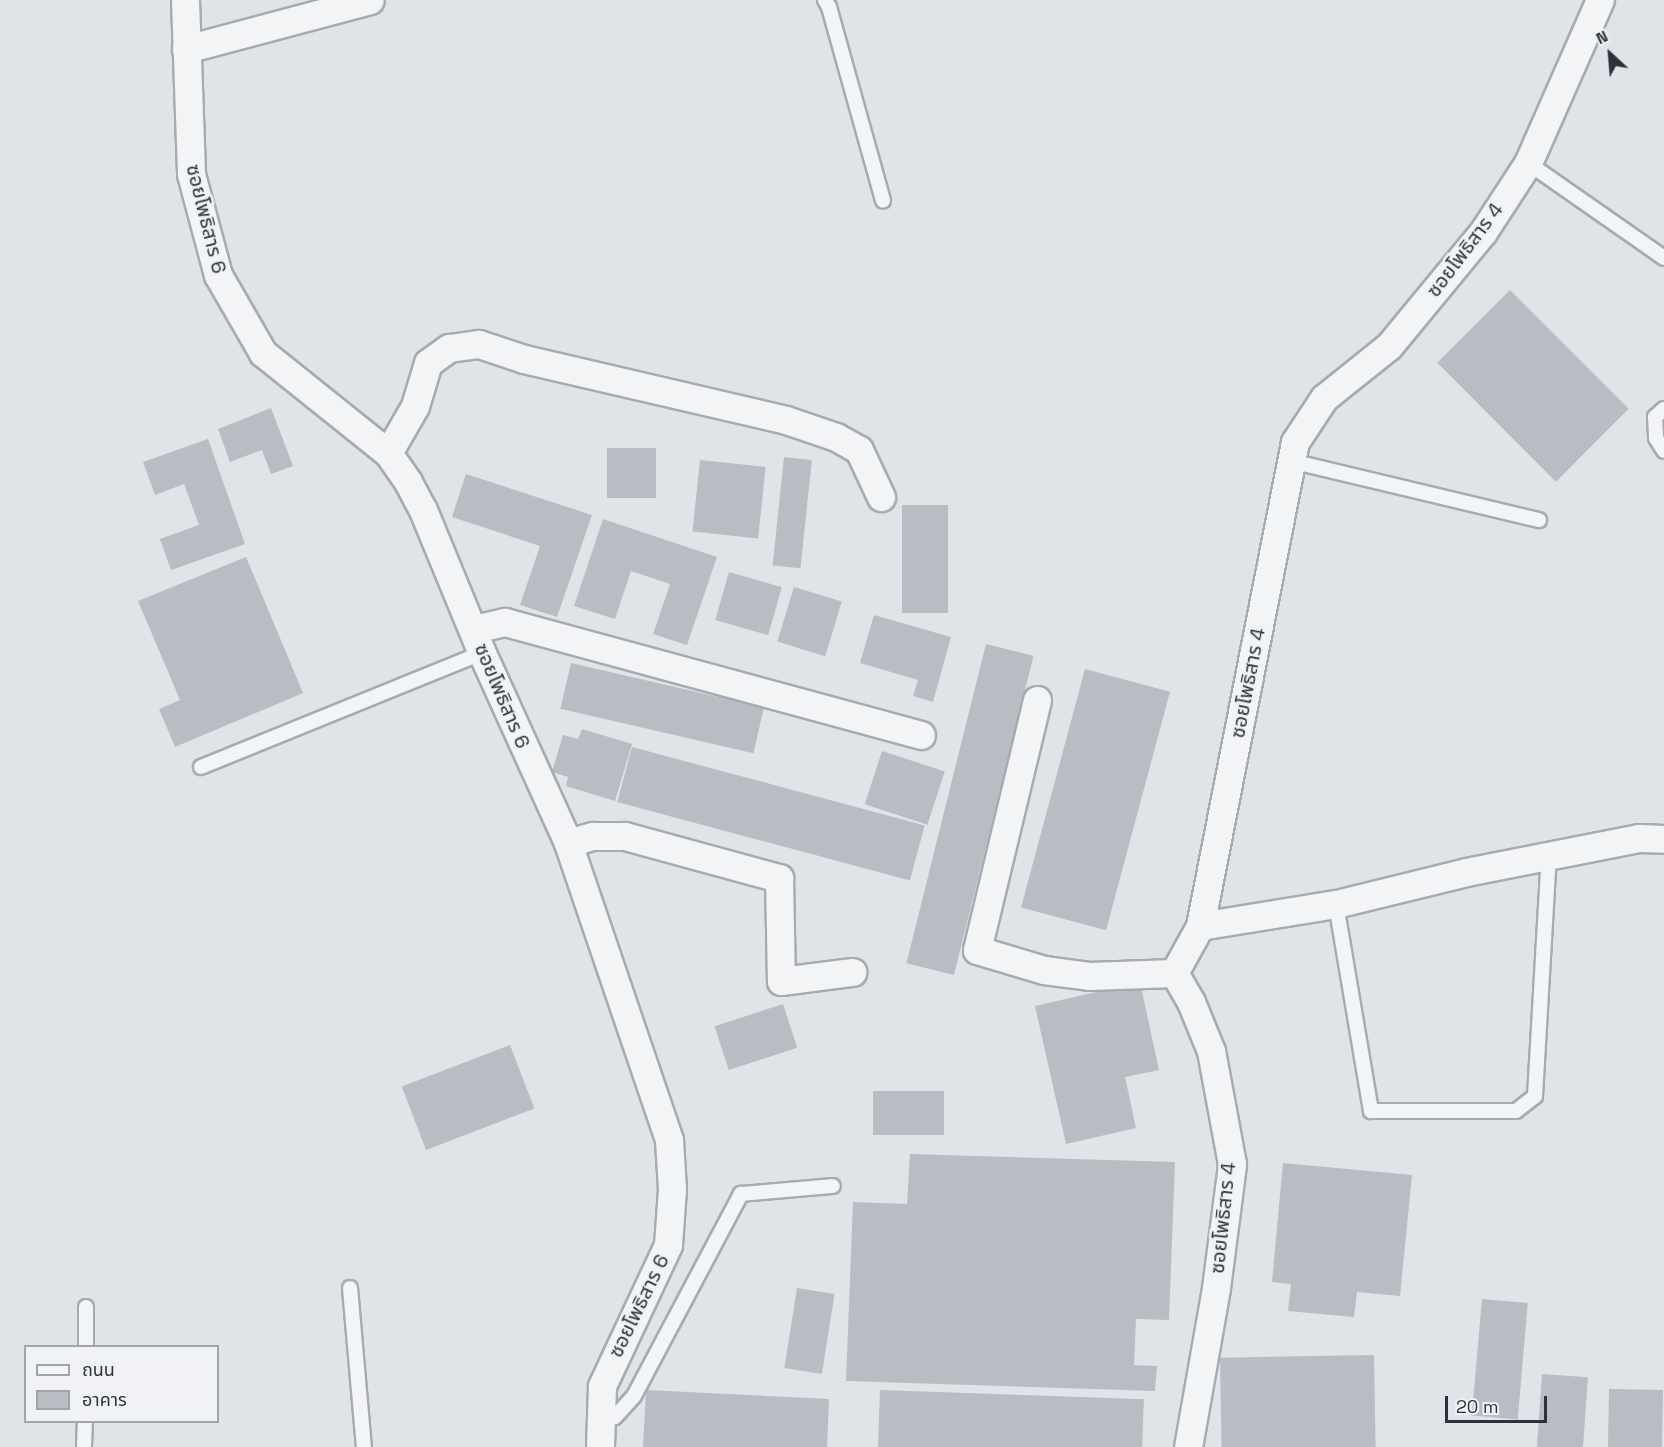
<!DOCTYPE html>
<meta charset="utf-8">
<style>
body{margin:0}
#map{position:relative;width:1664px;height:1447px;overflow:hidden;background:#e0e3e7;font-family:"Space Grotesk","Noto Sans Thai",sans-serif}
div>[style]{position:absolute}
.building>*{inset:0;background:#b8bdc4;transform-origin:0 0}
.roads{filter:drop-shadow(2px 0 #a6aab1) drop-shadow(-2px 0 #a6aab1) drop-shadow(0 2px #a6aab1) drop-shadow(0 -2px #a6aab1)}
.lane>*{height:14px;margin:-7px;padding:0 7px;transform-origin:7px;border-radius:7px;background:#f3f4f6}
.street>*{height:27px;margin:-13.5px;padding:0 13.5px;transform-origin:13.5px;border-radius:13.5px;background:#f3f4f6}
span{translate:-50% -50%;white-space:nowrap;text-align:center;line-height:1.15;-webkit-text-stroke:5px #f0f2f5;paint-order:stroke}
.street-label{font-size:20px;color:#2b323d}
.legend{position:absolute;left:24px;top:1345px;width:195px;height:78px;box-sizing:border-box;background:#f0f2f5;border:2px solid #a1a5ab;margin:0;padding:8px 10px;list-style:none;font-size:18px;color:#2b323d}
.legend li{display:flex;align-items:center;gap:12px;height:30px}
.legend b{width:30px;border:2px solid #a1a5ab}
.north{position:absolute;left:1580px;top:24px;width:60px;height:60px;-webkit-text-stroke:4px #f0f2f5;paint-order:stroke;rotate:334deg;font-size:16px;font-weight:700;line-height:24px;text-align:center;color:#2b323d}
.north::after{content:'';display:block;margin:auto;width:21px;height:27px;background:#2b323d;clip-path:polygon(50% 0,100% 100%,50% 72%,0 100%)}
.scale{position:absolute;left:1445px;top:1396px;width:102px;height:27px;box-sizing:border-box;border:3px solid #2b323d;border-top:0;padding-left:8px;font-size:18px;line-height:21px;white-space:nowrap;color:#2b323d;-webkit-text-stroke:4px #f0f2f5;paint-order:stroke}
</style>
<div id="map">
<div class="building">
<div style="left:1510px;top:290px;width:168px;height:103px;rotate:45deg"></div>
<div style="clip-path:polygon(271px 408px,293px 466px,271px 474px,262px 450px,230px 462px,218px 429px)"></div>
<div style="clip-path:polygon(208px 439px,245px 544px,171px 570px,160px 539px,199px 525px,184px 484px,155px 495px,143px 462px)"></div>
<div style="left:607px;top:448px;width:49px;height:50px"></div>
<div style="left:784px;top:457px;width:28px;height:109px;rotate:6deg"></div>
<div style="left:700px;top:460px;width:66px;height:72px;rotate:6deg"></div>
<div style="clip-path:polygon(466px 474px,592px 515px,557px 617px,520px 605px,540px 546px,452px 517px)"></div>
<div style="left:902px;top:505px;width:46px;height:108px"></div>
<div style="clip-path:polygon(603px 519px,717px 557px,687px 645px,653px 634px,670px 584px,631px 571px,615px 619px,574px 606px)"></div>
<div style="clip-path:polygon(246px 557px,303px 693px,175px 747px,159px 709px,180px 700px,138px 601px)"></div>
<div style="left:729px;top:572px;width:55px;height:50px;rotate:16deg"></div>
<div style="left:794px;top:587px;width:50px;height:57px;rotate:17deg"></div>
<div style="clip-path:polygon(874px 615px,951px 637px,933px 702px,913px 696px,918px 680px,860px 663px)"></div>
<div style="left:986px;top:644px;width:49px;height:329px;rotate:14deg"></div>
<div style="left:571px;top:663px;width:198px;height:47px;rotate:13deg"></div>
<div style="left:1085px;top:669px;width:88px;height:247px;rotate:15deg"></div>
<div style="clip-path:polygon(582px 729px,632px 744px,615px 801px,566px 786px,568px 777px,552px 772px,563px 735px,578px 739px)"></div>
<div style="left:632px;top:747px;width:303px;height:57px;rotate:15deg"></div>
<div style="left:882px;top:751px;width:66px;height:56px;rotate:18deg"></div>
<div style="clip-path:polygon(1140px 982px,1159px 1070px,1125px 1077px,1136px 1128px,1066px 1144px,1035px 1006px)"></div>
<div style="left:783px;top:1004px;width:46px;height:72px;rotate:72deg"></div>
<div style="left:510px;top:1045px;width:68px;height:116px;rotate:69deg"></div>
<div style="left:944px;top:1091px;width:44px;height:71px;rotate:90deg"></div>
<div style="clip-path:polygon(910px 1154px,1175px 1162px,1169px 1320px,1136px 1319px,1134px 1365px,1157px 1366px,1155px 1391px,846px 1381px,853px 1202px,907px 1204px)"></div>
<div style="clip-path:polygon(1283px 1163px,1412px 1175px,1400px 1296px,1357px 1292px,1354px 1317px,1288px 1311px,1291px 1284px,1272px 1282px)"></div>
<div style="left:797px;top:1288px;width:38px;height:81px;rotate:9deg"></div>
<div style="left:1482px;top:1299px;width:46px;height:117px;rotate:5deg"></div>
<div style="left:1374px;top:1355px;width:92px;height:154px;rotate:89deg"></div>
<div style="left:1542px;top:1374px;width:46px;height:73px;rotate:4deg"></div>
<div style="left:1609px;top:1389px;width:54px;height:58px;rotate:1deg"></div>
<div style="clip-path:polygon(646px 1390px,829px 1399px,827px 1447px,643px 1447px)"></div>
<div style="left:880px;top:1390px;width:264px;height:57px;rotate:2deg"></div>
</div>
<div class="roads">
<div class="lane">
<div style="left:825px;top:0;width:8px;rotate:60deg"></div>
<div style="left:829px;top:7px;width:201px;rotate:74.4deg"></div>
<div style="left:1528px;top:163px;width:166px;rotate:34.9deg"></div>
<div style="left:1664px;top:409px;width:12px;rotate:138deg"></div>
<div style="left:1655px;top:417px;width:21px;rotate:87deg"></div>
<div style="left:1656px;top:438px;width:15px;rotate:58deg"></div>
<div style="left:1291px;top:461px;width:255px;rotate:13.4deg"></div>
<div style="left:201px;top:767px;width:303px;rotate:-22.1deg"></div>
<div style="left:1336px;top:904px;width:210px;rotate:80.4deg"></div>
<div style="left:1371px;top:1111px;width:145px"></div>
<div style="left:1516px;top:1111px;width:24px;rotate:-38deg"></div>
<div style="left:1535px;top:1096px;width:240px;rotate:-86.7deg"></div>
<div style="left:350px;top:1288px;width:160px;rotate:85deg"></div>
<div style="left:86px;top:1346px;width:39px;rotate:-90deg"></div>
<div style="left:599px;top:1421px;width:16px;rotate:-14deg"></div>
<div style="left:615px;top:1417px;width:28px;rotate:-48deg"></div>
<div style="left:634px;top:1396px;width:229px;rotate:-62.1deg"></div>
<div style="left:741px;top:1194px;width:92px;rotate:-5deg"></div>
<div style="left:84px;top:1447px;width:25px;rotate:-88deg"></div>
</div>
<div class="street">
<div style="left:185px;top:0;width:174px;rotate:88deg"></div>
<div style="left:191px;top:174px;width:105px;rotate:75deg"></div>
<div style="left:218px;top:275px;width:90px;rotate:60deg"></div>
<div style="left:263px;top:353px;width:160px;rotate:38.7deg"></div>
<div style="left:388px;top:453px;width:35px;rotate:55deg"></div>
<div style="left:408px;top:482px;width:32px;rotate:62deg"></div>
<div style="left:423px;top:510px;width:155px;rotate:67.6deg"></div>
<div style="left:482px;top:653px;width:209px;rotate:65.6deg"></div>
<div style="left:568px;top:843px;width:314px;rotate:71.2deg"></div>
<div style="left:669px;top:1140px;width:49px;rotate:86.5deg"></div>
<div style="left:672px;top:1189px;width:56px;rotate:94.1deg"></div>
<div style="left:668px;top:1245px;width:156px;rotate:115.1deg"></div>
<div style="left:602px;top:1386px;width:61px;rotate:91.9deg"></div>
<div style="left:186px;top:49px;width:190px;rotate:-14.9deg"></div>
<div style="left:388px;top:453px;width:54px;rotate:-60.1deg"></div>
<div style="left:415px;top:406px;width:45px;rotate:-73.2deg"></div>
<div style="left:428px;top:363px;width:26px;rotate:-36deg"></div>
<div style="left:449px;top:348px;width:30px;rotate:-8deg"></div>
<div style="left:479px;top:344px;width:47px;rotate:18.4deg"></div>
<div style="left:524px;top:359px;width:269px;rotate:13.1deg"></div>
<div style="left:786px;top:420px;width:53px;rotate:18.8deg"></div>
<div style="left:836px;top:437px;width:26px;rotate:29deg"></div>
<div style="left:859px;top:450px;width:52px;rotate:64.9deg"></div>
<div style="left:474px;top:629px;width:32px;rotate:-13deg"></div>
<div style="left:505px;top:622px;width:431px;rotate:15.2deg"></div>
<div style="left:1037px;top:700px;width:257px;rotate:103.5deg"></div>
<div style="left:977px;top:950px;width:70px;rotate:16.6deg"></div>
<div style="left:1044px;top:970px;width:45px;rotate:7.6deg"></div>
<div style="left:1089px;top:976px;width:85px;rotate:-2deg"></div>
<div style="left:568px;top:843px;width:26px;rotate:-16deg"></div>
<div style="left:593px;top:836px;width:32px"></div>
<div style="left:625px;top:836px;width:160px;rotate:15.3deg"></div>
<div style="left:779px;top:878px;width:103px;rotate:88.9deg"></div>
<div style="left:781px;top:981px;width:72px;rotate:-7.2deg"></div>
<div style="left:1200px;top:926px;width:138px;rotate:-9.2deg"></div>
<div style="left:1336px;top:904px;width:134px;rotate:-13.8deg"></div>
<div style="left:1466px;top:872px;width:176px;rotate:-11.1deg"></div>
<div style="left:1639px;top:838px;width:25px;rotate:2deg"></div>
<div style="left:1188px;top:1447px;width:161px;rotate:-80deg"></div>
<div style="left:1216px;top:1288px;width:125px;rotate:-82.6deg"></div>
<div style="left:1232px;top:1164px;width:115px;rotate:-100.5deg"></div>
<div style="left:1211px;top:1051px;width:53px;rotate:-112.2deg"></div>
<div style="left:1191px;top:1002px;width:34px;rotate:-120deg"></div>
<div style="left:1174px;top:973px;width:54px;rotate:-61deg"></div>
<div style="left:1200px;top:926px;width:493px;rotate:-78.9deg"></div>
<div style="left:1295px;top:442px;width:53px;rotate:-56.6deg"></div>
<div style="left:1324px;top:398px;width:83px;rotate:-38.7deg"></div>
<div style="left:1389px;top:346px;width:148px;rotate:-50.5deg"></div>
<div style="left:1483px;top:232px;width:82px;rotate:-56.9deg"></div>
<div style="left:1528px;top:163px;width:178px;rotate:-66.2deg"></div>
</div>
</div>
<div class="street-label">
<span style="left:206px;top:219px;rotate:76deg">ซอยโพธิสาร 6</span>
<span style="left:1465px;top:250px;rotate:-53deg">ซอยโพธิสาร 4</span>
<span style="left:1248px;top:683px;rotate:-79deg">ซอยโพธิสาร 4</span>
<span style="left:502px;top:696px;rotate:67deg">ซอยโพธิสาร 6</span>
<span style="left:1223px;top:1218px;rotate:-84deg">ซอยโพธิสาร 4</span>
<span style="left:639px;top:1306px;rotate:-64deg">ซอยโพธิสาร 6</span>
</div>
<ul class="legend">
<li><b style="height:8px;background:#f3f4f6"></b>ถนน</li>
<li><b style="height:16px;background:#b8bdc4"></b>อาคาร</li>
</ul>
<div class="north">N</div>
<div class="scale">20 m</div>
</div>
